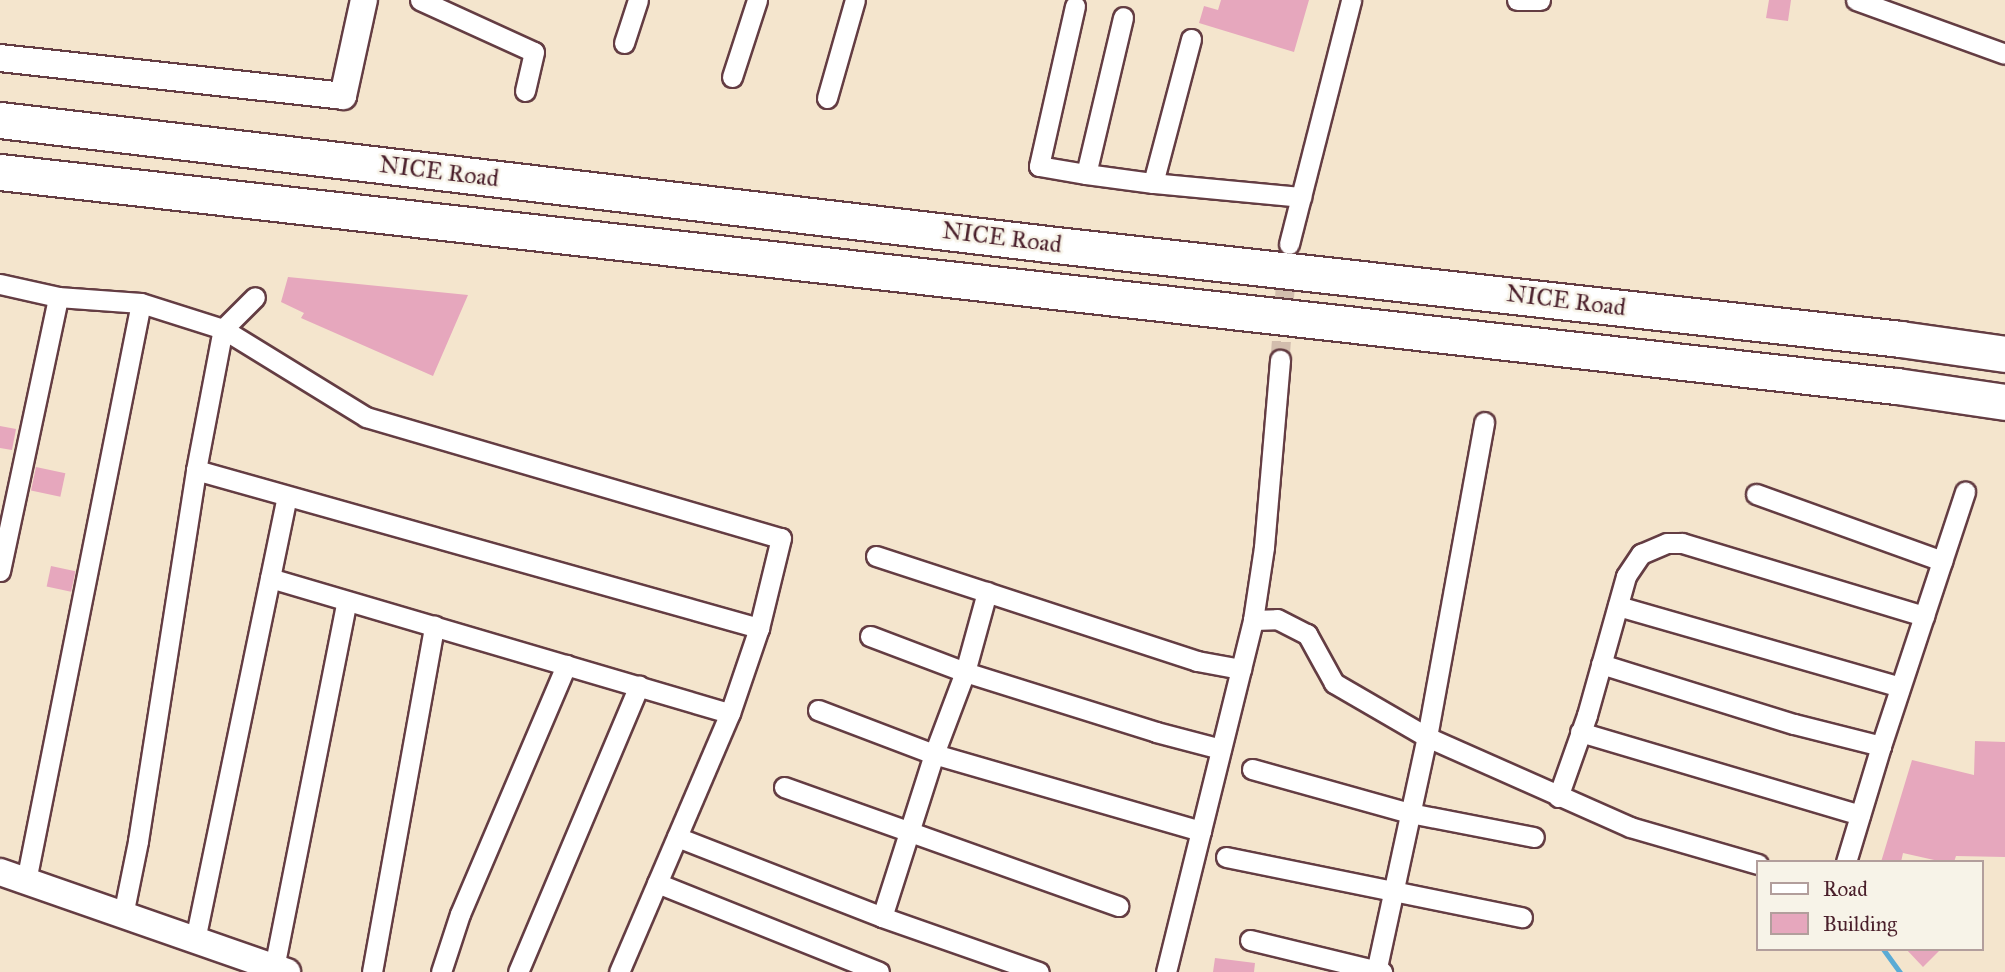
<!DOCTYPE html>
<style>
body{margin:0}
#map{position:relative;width:2005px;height:972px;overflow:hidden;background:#f4e5cd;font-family:"IM FELL Great Primer",serif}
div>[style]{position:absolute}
.stream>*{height:5px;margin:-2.5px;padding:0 2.5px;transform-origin:2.5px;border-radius:2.5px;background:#5aabd5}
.building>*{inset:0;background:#e6a7bd;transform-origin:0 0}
.street-tunnel>*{height:19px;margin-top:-9.5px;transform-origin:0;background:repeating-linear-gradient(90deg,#d2bdad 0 19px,transparent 0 29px)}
.roads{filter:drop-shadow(2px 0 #643d43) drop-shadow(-2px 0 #643d43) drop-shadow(0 2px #643d43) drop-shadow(0 -2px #643d43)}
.street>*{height:19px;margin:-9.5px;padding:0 9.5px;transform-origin:9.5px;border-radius:9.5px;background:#fff}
.secondary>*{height:26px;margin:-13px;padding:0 13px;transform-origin:13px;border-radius:13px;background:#fff}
.highway>*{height:35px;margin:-17.5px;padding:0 17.5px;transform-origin:17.5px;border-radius:17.5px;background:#fff}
span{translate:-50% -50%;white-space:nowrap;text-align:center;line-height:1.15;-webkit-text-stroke:5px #f7f3e8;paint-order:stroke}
.street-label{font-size:24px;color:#4a1f2b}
.legend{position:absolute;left:1756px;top:860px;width:228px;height:91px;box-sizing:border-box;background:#f7f3e8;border:2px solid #b29e9c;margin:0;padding:9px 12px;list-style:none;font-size:21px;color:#4a1f2b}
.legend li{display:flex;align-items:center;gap:14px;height:35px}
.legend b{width:35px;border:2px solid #b29e9c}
</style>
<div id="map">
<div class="stream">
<div style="left:1883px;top:949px;width:29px;rotate:54deg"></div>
</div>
<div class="building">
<div style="clip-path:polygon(1221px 0,1309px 0,1294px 52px,1199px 23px,1204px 6px,1218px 10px)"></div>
<div style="clip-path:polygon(1769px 0,1791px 0,1788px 21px,1766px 18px)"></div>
<div style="clip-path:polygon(288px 277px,468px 295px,433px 376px,301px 318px,304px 313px,281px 302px)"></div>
<div style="clip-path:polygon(0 426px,16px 429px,12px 450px,0 448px)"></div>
<div style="left:36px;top:467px;width:30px;height:24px;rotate:12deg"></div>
<div style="left:51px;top:566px;width:25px;height:21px;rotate:12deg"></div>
<div style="clip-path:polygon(1975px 741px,2005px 742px,2005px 857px,1956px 856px,1954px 862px,1943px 862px,1903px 853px,1901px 862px,1881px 862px,1912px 760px,1974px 775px)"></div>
<div style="clip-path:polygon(1906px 949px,1941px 949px,1923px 967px)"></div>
<div style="clip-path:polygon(1215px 958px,1255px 963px,1254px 972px,1213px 972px)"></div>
</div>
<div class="street-tunnel">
<div style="left:1280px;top:360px;width:97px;rotate:-85.9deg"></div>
</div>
<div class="roads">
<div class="street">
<div style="left:420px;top:0;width:125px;rotate:24.5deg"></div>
<div style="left:534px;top:52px;width:40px;rotate:103deg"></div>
<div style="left:1517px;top:0;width:23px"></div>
<div style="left:1856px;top:0;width:158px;rotate:19.9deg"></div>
<div style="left:1075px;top:6px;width:164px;rotate:102.7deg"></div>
<div style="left:1039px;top:166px;width:48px;rotate:9.7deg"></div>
<div style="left:1086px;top:174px;width:161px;rotate:-76.7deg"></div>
<div style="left:624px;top:43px;width:45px;rotate:-72deg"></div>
<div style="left:732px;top:77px;width:81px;rotate:-72deg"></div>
<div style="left:827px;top:98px;width:102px;rotate:-74.1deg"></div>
<div style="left:1086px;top:174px;width:68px;rotate:7.7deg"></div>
<div style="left:1153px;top:183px;width:149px;rotate:-75.2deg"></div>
<div style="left:1153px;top:183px;width:149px;rotate:5.4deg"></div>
<div style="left:1289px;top:244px;width:252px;rotate:-75.7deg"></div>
<div style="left:0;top:284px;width:59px;rotate:12.6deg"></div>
<div style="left:58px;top:297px;width:83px;rotate:4.1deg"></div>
<div style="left:141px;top:303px;width:86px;rotate:17.6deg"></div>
<div style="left:223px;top:329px;width:45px;rotate:-45deg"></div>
<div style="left:196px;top:470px;width:585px;rotate:15.68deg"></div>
<div style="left:1756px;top:494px;width:198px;rotate:19.8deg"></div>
<div style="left:876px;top:556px;width:338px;rotate:18.1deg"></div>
<div style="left:1197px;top:661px;width:45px;rotate:10.3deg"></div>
<div style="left:0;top:571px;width:280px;rotate:-78deg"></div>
<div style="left:270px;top:578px;width:479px;rotate:16.4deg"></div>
<div style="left:1618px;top:606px;width:293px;rotate:16deg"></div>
<div style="left:1253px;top:620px;width:24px;rotate:-2deg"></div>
<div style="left:1277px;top:619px;width:34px;rotate:27deg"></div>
<div style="left:1307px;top:634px;width:56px;rotate:61.1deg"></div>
<div style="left:1334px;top:683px;width:108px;rotate:30.1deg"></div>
<div style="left:1427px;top:737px;width:222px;rotate:23.9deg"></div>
<div style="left:1630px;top:827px;width:133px;rotate:16.1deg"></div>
<div style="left:870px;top:636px;width:102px;rotate:20.8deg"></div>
<div style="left:965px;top:672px;width:200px;rotate:17.4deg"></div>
<div style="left:1156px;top:732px;width:67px;rotate:14.7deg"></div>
<div style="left:1601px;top:664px;width:202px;rotate:17.3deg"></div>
<div style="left:1794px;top:724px;width:90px;rotate:14.2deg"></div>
<div style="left:818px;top:710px;width:124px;rotate:20.8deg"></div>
<div style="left:934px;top:754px;width:278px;rotate:16.1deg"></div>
<div style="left:1580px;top:732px;width:292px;rotate:16.5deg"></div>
<div style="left:1252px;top:769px;width:164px;rotate:15.6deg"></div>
<div style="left:1410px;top:813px;width:126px;rotate:11deg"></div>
<div style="left:784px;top:787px;width:355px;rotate:19.6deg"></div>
<div style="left:1558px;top:797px;width:87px;rotate:-70.5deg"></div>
<div style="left:1587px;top:715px;width:144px;rotate:-74.3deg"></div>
<div style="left:1626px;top:576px;width:27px;rotate:-56deg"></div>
<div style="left:1641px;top:554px;width:28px;rotate:-23deg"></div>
<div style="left:1667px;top:543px;width:15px"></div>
<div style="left:1682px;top:543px;width:253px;rotate:16.8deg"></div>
<div style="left:677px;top:837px;width:220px;rotate:21.3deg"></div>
<div style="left:882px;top:917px;width:166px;rotate:19.3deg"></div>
<div style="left:1226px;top:857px;width:302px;rotate:11.5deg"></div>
<div style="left:1846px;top:862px;width:121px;rotate:-73.2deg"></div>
<div style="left:1881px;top:746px;width:268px;rotate:-71.7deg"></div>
<div style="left:26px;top:881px;width:589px;rotate:-78.75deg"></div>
<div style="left:657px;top:883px;width:239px;rotate:21.8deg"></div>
<div style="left:123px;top:915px;width:76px;rotate:-78.5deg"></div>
<div style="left:138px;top:841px;width:376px;rotate:-81.1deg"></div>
<div style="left:196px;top:470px;width:144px;rotate:-79.2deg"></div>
<div style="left:223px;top:329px;width:168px;rotate:31.6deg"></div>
<div style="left:366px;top:417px;width:432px;rotate:16.3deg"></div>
<div style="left:781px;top:538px;width:93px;rotate:103.7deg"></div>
<div style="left:759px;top:628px;width:90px;rotate:108.8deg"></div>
<div style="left:730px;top:713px;width:282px;rotate:113.2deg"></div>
<div style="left:882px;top:917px;width:171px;rotate:-72.3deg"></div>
<div style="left:934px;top:754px;width:88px;rotate:-69.3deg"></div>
<div style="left:965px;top:672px;width:83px;rotate:-74.6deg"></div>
<div style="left:195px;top:940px;width:453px;rotate:-78.3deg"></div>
<div style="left:1250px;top:940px;width:136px;rotate:13.6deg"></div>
<div style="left:274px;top:968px;width:374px;rotate:-78.8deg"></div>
<div style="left:372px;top:972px;width:352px;rotate:-79.8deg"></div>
<div style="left:441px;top:972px;width:61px;rotate:-71.9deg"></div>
<div style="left:460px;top:914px;width:271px;rotate:-66.9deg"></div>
<div style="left:518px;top:972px;width:311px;rotate:-67.1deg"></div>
<div style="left:1166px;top:972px;width:363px;rotate:-76.1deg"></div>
<div style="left:1253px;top:620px;width:74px;rotate:-81.4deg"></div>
<div style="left:1264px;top:547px;width:188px;rotate:-85.1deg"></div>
<div style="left:1376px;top:972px;width:240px;rotate:-77.8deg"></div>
<div style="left:1427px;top:737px;width:320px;rotate:-79.7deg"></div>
</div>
<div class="secondary">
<div style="left:0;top:58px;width:345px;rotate:6.3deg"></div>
<div style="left:343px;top:96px;width:98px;rotate:-77.7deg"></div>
<div style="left:0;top:872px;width:304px;rotate:19.2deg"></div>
</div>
<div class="highway">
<div style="left:0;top:120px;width:1054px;rotate:6.75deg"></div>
<div style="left:1047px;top:244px;width:858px;rotate:6.35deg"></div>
<div style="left:1900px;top:339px;width:106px;rotate:8.1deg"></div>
<div style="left:0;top:172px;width:1909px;rotate:6.44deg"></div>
<div style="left:1897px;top:386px;width:109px;rotate:8.4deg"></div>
</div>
</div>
<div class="street-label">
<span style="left:439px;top:172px;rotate:7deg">NICE Road</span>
<span style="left:1002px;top:238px;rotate:7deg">NICE Road</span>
<span style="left:1566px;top:301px;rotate:7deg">NICE Road</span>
</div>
<ul class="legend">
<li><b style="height:9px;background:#fff"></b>Road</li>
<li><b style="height:19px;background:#e6a7bd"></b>Building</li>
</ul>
</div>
